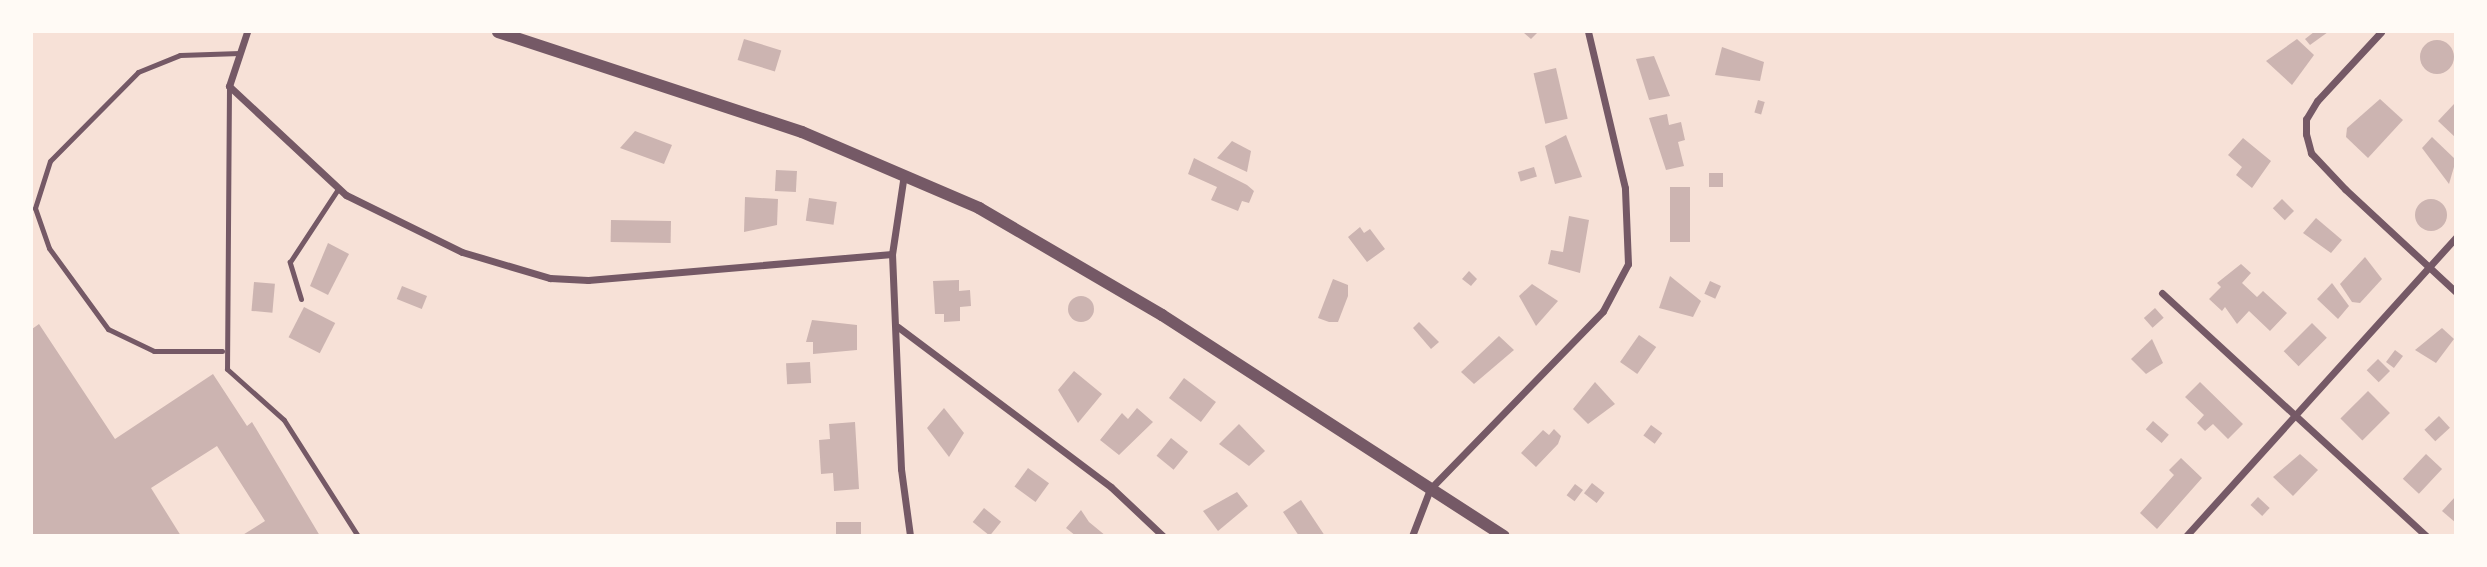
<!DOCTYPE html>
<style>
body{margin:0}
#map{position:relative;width:2487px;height:567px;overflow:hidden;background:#f7e1d7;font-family:"PT Sans",sans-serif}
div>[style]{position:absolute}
.building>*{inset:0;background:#ccb4b1;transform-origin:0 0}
.round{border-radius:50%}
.service>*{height:5px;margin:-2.5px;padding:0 2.5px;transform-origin:2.5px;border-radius:2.5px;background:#755966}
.minor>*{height:7px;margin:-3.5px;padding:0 3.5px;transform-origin:3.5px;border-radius:3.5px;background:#755966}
.tertiary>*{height:12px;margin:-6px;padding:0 6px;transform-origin:6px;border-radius:6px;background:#755966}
span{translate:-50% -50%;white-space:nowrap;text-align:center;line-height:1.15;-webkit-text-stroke:5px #fffaf5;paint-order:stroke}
.frame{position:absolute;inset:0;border:33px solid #fffaf5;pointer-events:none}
</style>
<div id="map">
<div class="building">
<div style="clip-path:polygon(1523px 32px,1538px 32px,1531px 39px)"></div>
<div style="clip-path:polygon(2314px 32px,2328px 32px,2310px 45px,2305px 39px)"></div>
<div style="left:744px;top:39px;width:39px;height:22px;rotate:17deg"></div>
<div style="clip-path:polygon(2297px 39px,2314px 55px,2292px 85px,2266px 61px)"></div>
<div class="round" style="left:2420px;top:40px;width:34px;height:34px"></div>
<div style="clip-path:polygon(1722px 47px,1764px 62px,1760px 81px,1715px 75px)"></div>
<div style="clip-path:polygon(1654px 56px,1670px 96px,1649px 100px,1636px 59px)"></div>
<div style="left:1556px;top:68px;width:52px;height:23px;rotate:77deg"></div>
<div style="clip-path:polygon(2380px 99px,2403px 120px,2368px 158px,2346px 137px,2347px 128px)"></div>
<div style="left:1758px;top:100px;width:7px;height:13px;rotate:16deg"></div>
<div style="clip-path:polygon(2454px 104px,2456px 105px,2456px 138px,2438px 121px)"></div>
<div style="clip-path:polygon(1667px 114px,1669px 125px,1681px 122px,1685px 140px,1678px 142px,1684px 166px,1666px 170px,1649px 118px)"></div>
<div style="clip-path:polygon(635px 131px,672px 145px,664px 164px,620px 148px)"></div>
<div style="clip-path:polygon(1566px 135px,1582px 177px,1555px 184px,1545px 146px)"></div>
<div style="clip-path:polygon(2432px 137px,2456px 160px,2449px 184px,2422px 148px)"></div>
<div style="clip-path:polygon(2243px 138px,2271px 161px,2252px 188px,2236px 175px,2242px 167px,2228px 155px)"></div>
<div style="clip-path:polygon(1232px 141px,1251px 151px,1247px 172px,1217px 158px)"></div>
<div style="clip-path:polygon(1194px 158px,1247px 185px,1254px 191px,1249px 203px,1242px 201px,1238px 211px,1211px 200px,1217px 187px,1188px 174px)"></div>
<div style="left:1534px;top:167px;width:10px;height:17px;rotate:73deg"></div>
<div style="left:776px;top:170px;width:21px;height:21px;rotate:3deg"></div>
<div style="left:1709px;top:173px;width:14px;height:14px"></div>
<div style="left:1670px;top:187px;width:20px;height:55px"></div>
<div style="clip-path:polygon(745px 197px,778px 199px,777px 225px,744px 232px)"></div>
<div style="left:809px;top:198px;width:28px;height:23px;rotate:8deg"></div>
<div class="round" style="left:2415px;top:199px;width:32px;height:32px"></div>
<div style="left:2282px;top:199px;width:17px;height:13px;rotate:45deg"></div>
<div style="clip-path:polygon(1569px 216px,1589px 220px,1580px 273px,1548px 264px,1551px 250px,1563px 252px)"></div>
<div style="clip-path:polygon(2316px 218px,2342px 240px,2331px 253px,2303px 233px)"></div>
<div style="left:611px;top:220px;width:60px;height:22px;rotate:1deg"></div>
<div style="clip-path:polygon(1360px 227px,1364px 233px,1370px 229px,1385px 249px,1367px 262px,1348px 237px)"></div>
<div style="clip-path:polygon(328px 243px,349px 254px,328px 295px,310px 286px)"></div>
<div style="clip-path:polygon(2365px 257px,2382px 279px,2360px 303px,2352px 302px,2340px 284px)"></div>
<div style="clip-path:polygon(2241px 264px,2251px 273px,2242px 283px,2257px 297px,2263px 291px,2287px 313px,2270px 331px,2249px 311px,2237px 324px,2225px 307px,2222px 311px,2209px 299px,2221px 287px,2217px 283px)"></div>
<div style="clip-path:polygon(1469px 271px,1477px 279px,1471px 286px,1462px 279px)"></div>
<div style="clip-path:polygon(1670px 276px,1701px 301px,1693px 317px,1659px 308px)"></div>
<div style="clip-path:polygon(1333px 279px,1348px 285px,1348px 296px,1338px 322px,1329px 322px,1318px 318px)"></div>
<div style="clip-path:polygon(959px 280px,959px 291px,970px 290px,971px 306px,960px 307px,960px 321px,944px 322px,944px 314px,935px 314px,933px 281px)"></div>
<div style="left:1710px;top:281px;width:12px;height:14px;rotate:24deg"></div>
<div style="left:254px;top:282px;width:21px;height:29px;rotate:5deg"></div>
<div style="clip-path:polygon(2332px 283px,2349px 306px,2338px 319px,2317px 299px)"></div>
<div style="clip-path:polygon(1532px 284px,1558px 301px,1536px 326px,1519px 296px)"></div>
<div style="left:402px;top:286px;width:27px;height:14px;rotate:22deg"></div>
<div class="round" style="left:1068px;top:296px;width:26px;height:26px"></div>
<div style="left:304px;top:307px;width:35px;height:34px;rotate:27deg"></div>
<div style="left:2155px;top:308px;width:13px;height:15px;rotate:48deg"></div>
<div style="clip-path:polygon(812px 320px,857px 325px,857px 350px,813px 354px,813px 342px,806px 342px)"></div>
<div style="clip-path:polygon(1419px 322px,1439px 342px,1431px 349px,1413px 328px)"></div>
<div style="left:2312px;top:323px;width:21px;height:40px;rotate:45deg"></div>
<div style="clip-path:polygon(39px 324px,115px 439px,213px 374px,247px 426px,252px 422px,320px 536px,241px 536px,265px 521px,217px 446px,151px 488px,181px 536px,32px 536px,32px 329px)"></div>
<div style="clip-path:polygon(2442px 328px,2454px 339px,2436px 363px,2415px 350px)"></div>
<div style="left:1639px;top:335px;width:21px;height:33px;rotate:35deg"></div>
<div style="clip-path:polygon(1499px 336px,1514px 350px,1474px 384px,1461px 372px)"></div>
<div style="clip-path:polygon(2152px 339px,2163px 363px,2146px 374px,2131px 359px)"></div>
<div style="left:2395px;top:350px;width:10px;height:15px;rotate:37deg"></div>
<div style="left:2378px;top:359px;width:17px;height:16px;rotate:45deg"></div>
<div style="left:810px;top:362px;width:21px;height:24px;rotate:87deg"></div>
<div style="clip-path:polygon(1074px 371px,1102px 394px,1078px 423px,1058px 390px)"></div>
<div style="left:1184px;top:378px;width:40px;height:25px;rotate:37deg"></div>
<div style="clip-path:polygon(1595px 382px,1615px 404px,1588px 424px,1573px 409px)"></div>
<div style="clip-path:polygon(2200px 382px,2243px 424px,2228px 439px,2213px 424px,2205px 431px,2197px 423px,2204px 415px,2185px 397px)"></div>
<div style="left:2368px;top:391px;width:31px;height:39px;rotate:45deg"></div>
<div style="clip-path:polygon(944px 408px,964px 433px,949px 457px,927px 428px)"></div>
<div style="clip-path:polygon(1137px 408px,1153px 422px,1119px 455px,1100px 440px,1122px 413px,1128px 419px)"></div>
<div style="left:2439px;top:416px;width:16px;height:20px;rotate:47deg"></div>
<div style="left:2153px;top:421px;width:21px;height:11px;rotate:41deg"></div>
<div style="clip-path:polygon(855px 422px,859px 489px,834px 491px,833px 473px,821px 474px,819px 440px,830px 439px,829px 424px)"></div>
<div style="clip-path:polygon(1239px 424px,1265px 451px,1249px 466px,1219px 444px)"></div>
<div style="left:1651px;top:425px;width:14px;height:13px;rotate:36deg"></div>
<div style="clip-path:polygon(1554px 429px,1561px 436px,1558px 444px,1536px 467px,1521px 453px,1543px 430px,1549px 435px)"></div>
<div style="left:1171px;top:438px;width:22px;height:23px;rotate:39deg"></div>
<div style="clip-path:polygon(2300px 454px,2318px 470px,2293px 496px,2273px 477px)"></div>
<div style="left:2426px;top:454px;width:22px;height:34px;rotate:43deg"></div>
<div style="clip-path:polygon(2181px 458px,2202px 478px,2157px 529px,2140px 513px,2174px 475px,2169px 470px)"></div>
<div style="left:1028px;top:468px;width:26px;height:23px;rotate:36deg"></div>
<div style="left:1592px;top:483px;width:16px;height:13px;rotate:38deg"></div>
<div style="left:1575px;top:484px;width:10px;height:14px;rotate:37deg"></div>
<div style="clip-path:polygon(1237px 492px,1248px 506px,1218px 531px,1203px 511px)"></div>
<div style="clip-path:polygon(2456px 496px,2456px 523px,2442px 511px)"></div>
<div style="left:2258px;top:497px;width:16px;height:11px;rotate:43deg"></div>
<div style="clip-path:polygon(1301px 500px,1325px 536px,1299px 536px,1283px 512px)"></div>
<div style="left:984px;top:508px;width:22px;height:18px;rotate:39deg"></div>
<div style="clip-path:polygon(1081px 510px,1089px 522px,1106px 536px,1076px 536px,1066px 528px)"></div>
<div style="left:836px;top:522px;width:25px;height:14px"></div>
</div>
<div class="service">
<div style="left:229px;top:86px;width:283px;rotate:90.4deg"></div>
<div style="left:227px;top:369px;width:76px;rotate:41.8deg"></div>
<div style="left:284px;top:420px;width:138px;rotate:57.5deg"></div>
<div style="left:301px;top:299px;width:39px;rotate:-107deg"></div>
<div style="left:290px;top:262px;width:87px;rotate:-56.7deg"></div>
<div style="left:222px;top:351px;width:68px;rotate:180deg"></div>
<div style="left:154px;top:351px;width:51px;rotate:-154.4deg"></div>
<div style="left:108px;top:329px;width:100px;rotate:-126.1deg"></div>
<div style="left:49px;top:248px;width:42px;rotate:-109.3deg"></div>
<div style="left:35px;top:208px;width:49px;rotate:-72.3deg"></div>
<div style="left:50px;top:161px;width:125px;rotate:-45.3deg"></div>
<div style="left:138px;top:72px;width:45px;rotate:-22deg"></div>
<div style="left:180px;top:55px;width:60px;rotate:-1.9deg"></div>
</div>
<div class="minor">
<div style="left:247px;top:32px;width:57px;rotate:108.4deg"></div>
<div style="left:229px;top:86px;width:160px;rotate:43deg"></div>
<div style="left:346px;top:195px;width:129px;rotate:26.2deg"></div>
<div style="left:462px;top:252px;width:92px;rotate:16.5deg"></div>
<div style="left:550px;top:278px;width:38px;rotate:3deg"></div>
<div style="left:588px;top:280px;width:305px;rotate:-4.9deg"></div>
<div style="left:2381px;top:32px;width:94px;rotate:132.8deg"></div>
<div style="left:2317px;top:101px;width:21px;rotate:121deg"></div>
<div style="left:2306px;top:119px;width:15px;rotate:90deg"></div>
<div style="left:2306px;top:134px;width:20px;rotate:75deg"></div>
<div style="left:2311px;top:153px;width:50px;rotate:46.6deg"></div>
<div style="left:2345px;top:189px;width:151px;rotate:42.9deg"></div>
<div style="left:904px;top:174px;width:81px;rotate:98.5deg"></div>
<div style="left:892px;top:254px;width:215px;rotate:87.6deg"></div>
<div style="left:901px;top:469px;width:68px;rotate:82.3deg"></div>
<div style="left:2162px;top:293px;width:359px;rotate:42.6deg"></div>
<div style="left:898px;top:327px;width:266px;rotate:36.9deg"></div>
<div style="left:1111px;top:487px;width:71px;rotate:43.3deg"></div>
<div style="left:1412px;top:536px;width:50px;rotate:-69deg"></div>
<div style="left:1430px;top:489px;width:248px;rotate:-45.8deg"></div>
<div style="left:1603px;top:311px;width:53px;rotate:-62deg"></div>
<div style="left:1628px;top:264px;width:76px;rotate:-92.3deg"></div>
<div style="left:1625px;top:188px;width:160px;rotate:-103.3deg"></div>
<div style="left:2186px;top:536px;width:403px;rotate:-47.9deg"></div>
</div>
<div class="tertiary">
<div style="left:498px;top:32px;width:320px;rotate:18.2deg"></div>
<div style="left:802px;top:132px;width:193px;rotate:23.2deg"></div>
<div style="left:979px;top:208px;width:212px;rotate:30.3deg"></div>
<div style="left:1162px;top:315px;width:407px;rotate:32.9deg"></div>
</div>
<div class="frame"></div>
</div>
